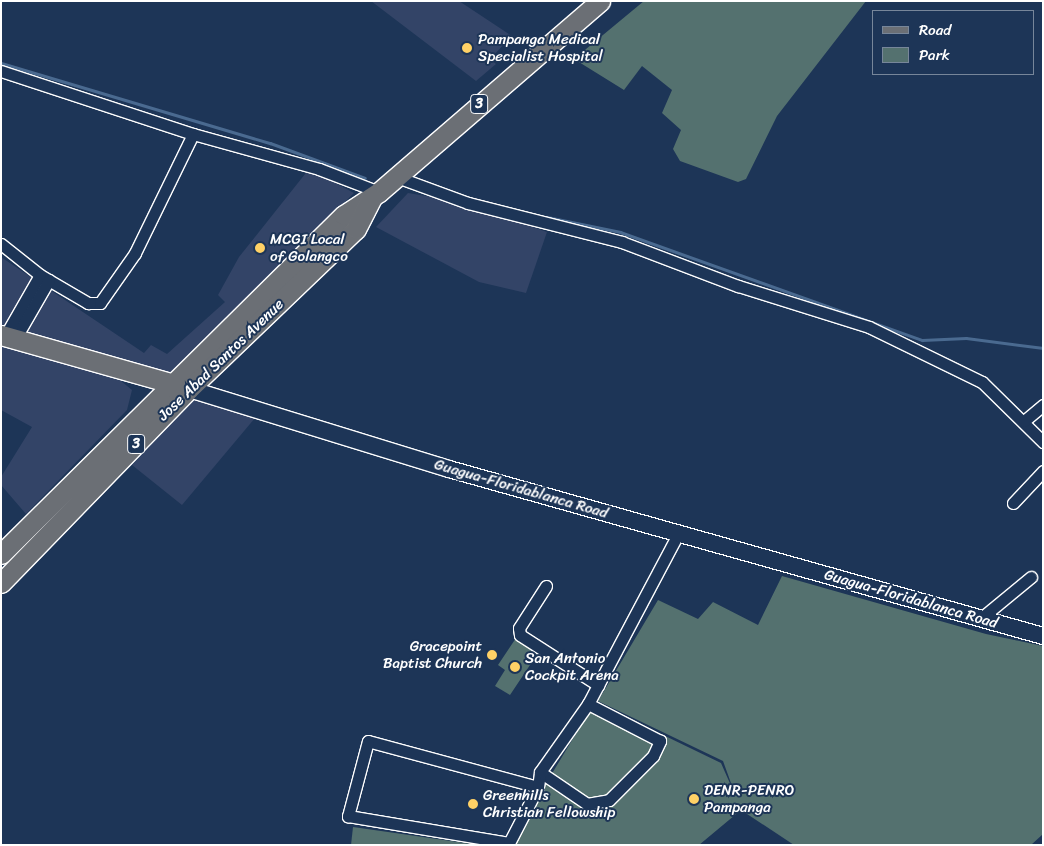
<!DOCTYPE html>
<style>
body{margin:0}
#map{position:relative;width:1044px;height:846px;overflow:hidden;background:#1d3557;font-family:Sriracha,sans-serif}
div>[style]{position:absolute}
.built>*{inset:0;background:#334467}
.green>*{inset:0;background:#54716f}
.stream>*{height:3px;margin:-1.5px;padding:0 1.5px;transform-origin:1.5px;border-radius:1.5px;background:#4a6a90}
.roads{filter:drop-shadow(1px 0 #fff) drop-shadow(-1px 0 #fff) drop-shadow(0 1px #fff) drop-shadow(0 -1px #fff)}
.minor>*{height:11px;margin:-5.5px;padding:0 5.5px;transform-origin:5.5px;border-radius:5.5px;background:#1d3557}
.secondary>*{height:16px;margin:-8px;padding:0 8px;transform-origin:8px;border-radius:8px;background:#1d3557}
.primary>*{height:19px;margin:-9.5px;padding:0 9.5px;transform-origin:9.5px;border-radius:9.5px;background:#6b6f75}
.trunk>*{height:19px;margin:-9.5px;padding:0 9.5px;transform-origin:9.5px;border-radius:9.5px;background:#6b6f75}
.dots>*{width:14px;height:14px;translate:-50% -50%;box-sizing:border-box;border:2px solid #1d3557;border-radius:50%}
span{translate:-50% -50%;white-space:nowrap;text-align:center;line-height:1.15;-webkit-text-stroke:4px #1d3557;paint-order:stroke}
.shield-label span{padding:1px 4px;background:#1d3557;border:1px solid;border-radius:4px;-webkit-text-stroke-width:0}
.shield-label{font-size:14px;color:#fff;font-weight:700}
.poi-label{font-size:15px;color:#fff}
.left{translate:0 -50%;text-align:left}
.right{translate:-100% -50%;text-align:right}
.street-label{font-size:15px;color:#fff}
.frame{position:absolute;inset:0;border:2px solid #fff;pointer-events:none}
.legend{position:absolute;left:872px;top:10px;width:162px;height:65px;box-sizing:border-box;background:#1d3557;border:1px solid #77869a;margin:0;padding:6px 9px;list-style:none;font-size:15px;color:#fff}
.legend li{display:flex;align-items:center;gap:10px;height:25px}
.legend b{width:25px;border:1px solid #77869a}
</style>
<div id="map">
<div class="built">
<div style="clip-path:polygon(371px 1px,459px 1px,512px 36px,490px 59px,496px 64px,476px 81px)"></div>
<div style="clip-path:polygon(309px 169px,354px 193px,164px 379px,1px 333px,1px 257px,144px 353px,151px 345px,167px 354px,225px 302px,218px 295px,239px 257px)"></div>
<div style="clip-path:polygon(408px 193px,462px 202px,547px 232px,526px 293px,479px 282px,376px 227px)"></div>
<div style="clip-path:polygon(1px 340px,121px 381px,132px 390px,127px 410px,26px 514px,1px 485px,1px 477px,32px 427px,1px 410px)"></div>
<div style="clip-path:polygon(196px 398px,255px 418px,182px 505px,132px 465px)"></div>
</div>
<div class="green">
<div style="clip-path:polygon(644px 1px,866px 1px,777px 116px,746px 179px,738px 182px,680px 161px,673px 149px,681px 130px,662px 113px,672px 90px,642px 66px,624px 90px,574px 59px)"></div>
<div style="clip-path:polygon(782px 576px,986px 634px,1043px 646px,1043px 834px,1031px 845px,794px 845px,741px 810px,699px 845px,509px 845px,595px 702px,721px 763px,736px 797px,723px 761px,598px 701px,658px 600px,698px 619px,713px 602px,758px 625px)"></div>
<div style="clip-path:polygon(518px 635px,540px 650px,510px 695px,495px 686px,505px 670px,498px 665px)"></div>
<div style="clip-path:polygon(353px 827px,479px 845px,351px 845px)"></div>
</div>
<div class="stream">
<div style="left:1px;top:63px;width:281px;rotate:16.6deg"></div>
<div style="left:270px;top:143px;width:101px;rotate:20.2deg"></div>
<div style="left:547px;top:217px;width:75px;rotate:11.6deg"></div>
<div style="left:620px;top:232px;width:321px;rotate:19.7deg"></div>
<div style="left:922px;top:340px;width:44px;rotate:-2.6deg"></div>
<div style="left:966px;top:338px;width:78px;rotate:7.4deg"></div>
</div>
<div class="roads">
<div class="minor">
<div style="left:1px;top:71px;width:202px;rotate:18.2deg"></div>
<div style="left:193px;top:134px;width:131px;rotate:15.5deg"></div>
<div style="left:319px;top:169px;width:64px;rotate:21deg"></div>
<div style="left:397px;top:177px;width:76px;rotate:20.1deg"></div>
<div style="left:468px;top:203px;width:159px;rotate:14.2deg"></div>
<div style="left:622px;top:242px;width:124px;rotate:20.8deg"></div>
<div style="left:738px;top:286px;width:137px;rotate:17.4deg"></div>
<div style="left:869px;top:327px;width:126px;rotate:26deg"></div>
<div style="left:982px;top:382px;width:86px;rotate:44.5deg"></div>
<div style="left:1px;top:244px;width:50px;rotate:38.5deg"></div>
<div style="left:40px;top:275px;width:56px;rotate:30.3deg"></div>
<div style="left:88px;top:303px;width:12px"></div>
<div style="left:100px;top:303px;width:61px;rotate:-55deg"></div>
<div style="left:135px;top:253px;width:132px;rotate:-64deg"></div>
<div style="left:5px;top:336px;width:70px;rotate:-60.2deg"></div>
<div style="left:15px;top:339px;width:68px;rotate:-60deg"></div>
<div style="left:1024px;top:421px;width:25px;rotate:-40deg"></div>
<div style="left:1013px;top:503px;width:44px;rotate:-46.8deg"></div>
<div style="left:546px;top:586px;width:50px;rotate:122.7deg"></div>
<div style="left:519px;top:628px;width:7px;rotate:82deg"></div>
<div style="left:520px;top:635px;width:93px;rotate:32.7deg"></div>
<div style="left:980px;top:619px;width:66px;rotate:-39.5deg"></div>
<div style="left:540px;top:772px;width:57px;rotate:34.2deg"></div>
<div style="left:587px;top:804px;width:22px;rotate:-10deg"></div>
<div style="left:609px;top:800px;width:62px;rotate:-45deg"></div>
<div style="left:653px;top:756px;width:17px;rotate:-65deg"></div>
<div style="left:660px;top:741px;width:81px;rotate:-152.8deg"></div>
<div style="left:538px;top:787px;width:176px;rotate:-164.9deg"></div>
<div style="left:368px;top:741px;width:78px;rotate:104.9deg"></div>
<div style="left:348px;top:816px;width:163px;rotate:9.5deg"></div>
<div style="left:509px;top:843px;width:63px;rotate:-62.6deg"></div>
<div style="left:538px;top:787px;width:15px;rotate:-82deg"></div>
<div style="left:540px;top:772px;width:83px;rotate:-54.8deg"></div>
<div style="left:588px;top:704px;width:192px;rotate:-62.1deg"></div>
</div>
<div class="secondary">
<div style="left:189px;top:389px;width:272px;rotate:17.1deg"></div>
<div style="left:449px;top:469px;width:617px;rotate:15.7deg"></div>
</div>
<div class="primary">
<div style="left:1px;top:335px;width:194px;rotate:15.8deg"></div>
</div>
<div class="trunk">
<div style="left:1px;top:554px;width:482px;rotate:-44.7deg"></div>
<div style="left:344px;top:215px;width:42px;rotate:-33.3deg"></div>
<div style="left:379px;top:192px;width:292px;rotate:-40.8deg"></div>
<div style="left:1px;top:583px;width:270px;rotate:-45.9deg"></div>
<div style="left:189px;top:389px;width:231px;rotate:-43.8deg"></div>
<div style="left:356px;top:229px;width:35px;rotate:-63deg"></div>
</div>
</div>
<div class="dots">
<div style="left:467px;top:48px;background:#ffd166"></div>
<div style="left:260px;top:248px;background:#ffd166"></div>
<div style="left:492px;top:655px;background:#ffd166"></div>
<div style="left:515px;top:667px;background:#ffd166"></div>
<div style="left:694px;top:799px;background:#ffd166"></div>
<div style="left:473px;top:804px;background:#ffd166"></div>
</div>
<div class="shield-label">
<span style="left:479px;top:104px">3</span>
<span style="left:136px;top:444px">3</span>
</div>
<div class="poi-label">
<span class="left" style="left:478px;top:48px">Pampanga Medical<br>Specialist Hospital</span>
<span class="left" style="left:270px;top:248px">MCGI Local<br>of Golangco</span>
<span class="right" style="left:482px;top:655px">Gracepoint<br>Baptist Church</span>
<span class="left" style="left:525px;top:667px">San Antonio<br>Cockpit Arena</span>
<span class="left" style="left:704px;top:799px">DENR-PENRO<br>Pampanga</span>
<span class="left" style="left:483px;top:804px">Greenhills<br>Christian Fellowship</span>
</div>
<div class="street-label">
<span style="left:221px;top:360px;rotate:-44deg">Jose Abad Santos Avenue</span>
<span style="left:521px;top:489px;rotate:16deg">Guagua-Floridablanca Road</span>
<span style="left:911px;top:599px;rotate:16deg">Guagua-Floridablanca Road</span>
</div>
<div class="frame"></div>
<ul class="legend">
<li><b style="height:6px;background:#6b6f75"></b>Road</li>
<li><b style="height:14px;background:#54716f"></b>Park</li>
</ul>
</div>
